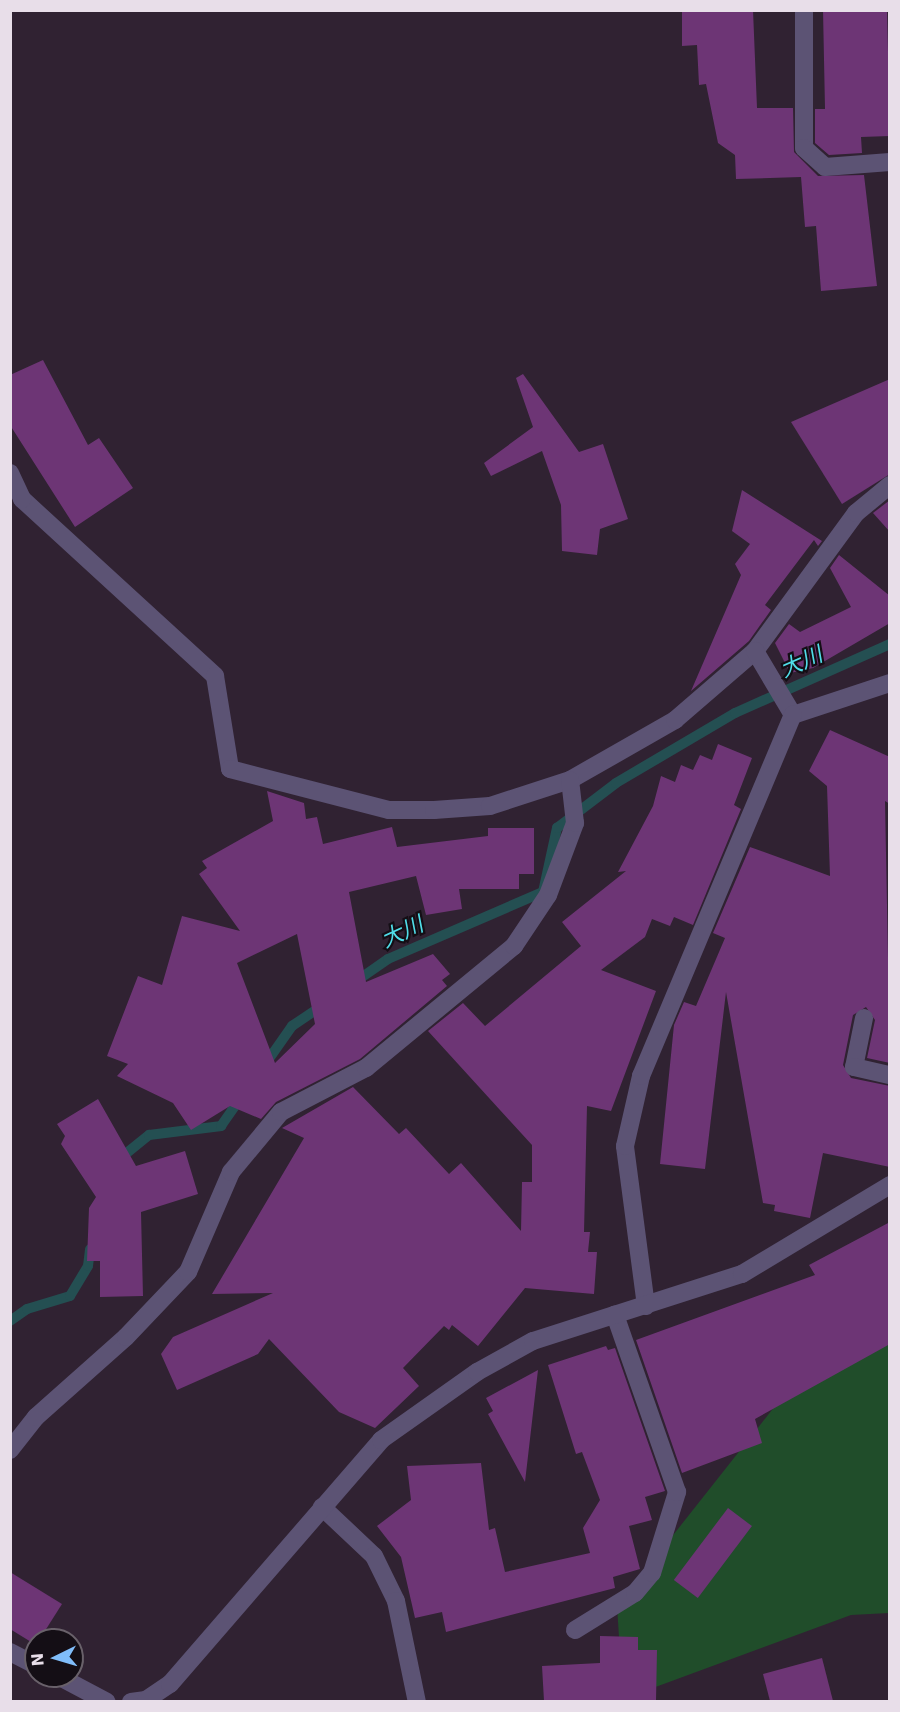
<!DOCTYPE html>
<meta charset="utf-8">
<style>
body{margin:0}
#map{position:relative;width:900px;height:1712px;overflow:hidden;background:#302232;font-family:"DejaVu Sans","Noto Sans JP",sans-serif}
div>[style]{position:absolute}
.green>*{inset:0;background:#204d2a}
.stream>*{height:10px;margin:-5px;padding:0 5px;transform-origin:5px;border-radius:5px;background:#244f52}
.building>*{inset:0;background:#6d3575;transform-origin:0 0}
.lane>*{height:18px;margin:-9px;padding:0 9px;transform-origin:9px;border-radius:9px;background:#5c5374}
.street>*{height:18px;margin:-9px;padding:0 9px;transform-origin:9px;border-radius:9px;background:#5c5374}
span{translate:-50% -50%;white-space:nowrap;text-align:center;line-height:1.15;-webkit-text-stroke:4.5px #140e15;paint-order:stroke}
.water-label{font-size:22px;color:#50dde8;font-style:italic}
.frame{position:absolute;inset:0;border:12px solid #e8dee9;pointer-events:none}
.north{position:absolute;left:24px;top:1628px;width:60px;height:60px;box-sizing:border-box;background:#140e15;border:2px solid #69616a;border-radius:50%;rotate:265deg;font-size:16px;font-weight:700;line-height:24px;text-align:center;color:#e8dee9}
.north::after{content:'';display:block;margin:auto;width:21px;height:27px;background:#80bdfa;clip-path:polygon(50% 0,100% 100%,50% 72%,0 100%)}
</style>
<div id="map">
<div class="green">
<div style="clip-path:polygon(889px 1327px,889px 1613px,851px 1615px,623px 1699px,617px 1606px,821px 1348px)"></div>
</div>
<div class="stream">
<div style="left:355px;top:982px;width:40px;rotate:-34.9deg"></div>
<div style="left:388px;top:959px;width:169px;rotate:-23.4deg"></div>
<div style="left:543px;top:892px;width:66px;rotate:-77.7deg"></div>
<div style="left:557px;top:828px;width:74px;rotate:-37.3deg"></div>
<div style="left:616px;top:783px;width:138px;rotate:-30.5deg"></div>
<div style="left:735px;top:713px;width:170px;rotate:-24deg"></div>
<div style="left:264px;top:1066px;width:49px;rotate:-55deg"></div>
<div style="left:292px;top:1026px;width:37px;rotate:-34deg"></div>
<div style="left:118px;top:1160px;width:40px;rotate:-39deg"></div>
<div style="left:149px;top:1135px;width:73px;rotate:-7.1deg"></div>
<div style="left:221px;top:1126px;width:37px;rotate:-55deg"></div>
<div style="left:10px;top:1321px;width:21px;rotate:-35deg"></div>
<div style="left:27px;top:1309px;width:45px;rotate:-16.8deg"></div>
<div style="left:70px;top:1296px;width:35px;rotate:-59deg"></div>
<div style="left:88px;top:1266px;width:17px;rotate:-83deg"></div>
</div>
<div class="building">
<div style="clip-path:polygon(682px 10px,753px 10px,757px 108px,793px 108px,794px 152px,818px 176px,864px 175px,877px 286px,821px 291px,816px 226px,805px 227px,801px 177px,736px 179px,735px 155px,718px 143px,706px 84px,699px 85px,697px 45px,682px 46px)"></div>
<div style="clip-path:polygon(823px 10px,887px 10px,890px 136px,861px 137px,862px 153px,829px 155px,815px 143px,815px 109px,825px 109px)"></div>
<div style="clip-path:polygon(43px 360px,88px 445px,99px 438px,133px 488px,75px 527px,10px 425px,10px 375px)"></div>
<div style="clip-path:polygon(523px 374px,579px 452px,603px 444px,628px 519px,600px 529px,597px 555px,562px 551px,561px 505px,542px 451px,491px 476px,484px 463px,533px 427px,516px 378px)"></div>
<div style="clip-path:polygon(890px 379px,890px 474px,842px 504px,791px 422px)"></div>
<div style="clip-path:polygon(742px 490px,822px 541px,818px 546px,814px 540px,765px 605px,771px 610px,749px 641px,691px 691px,741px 575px,735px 564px,750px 544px,732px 531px)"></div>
<div style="clip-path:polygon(890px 500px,890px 532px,873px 513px)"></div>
<div style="clip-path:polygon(839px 555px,890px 596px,890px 623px,813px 668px,790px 673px,775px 643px,789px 624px,800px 632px,851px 607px,830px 568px)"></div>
<div style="clip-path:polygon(830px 730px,890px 757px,890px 804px,885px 801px,890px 1063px,867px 1058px,875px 1020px,866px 1007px,853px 1015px,843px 1065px,851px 1078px,890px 1086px,890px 1167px,823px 1153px,810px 1218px,774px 1211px,775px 1205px,763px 1203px,726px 992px,705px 1169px,660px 1164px,674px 1025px,684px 1002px,696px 1006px,725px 938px,713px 933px,750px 847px,830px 876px,827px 786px,809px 771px)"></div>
<div style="clip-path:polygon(718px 744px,752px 758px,734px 805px,741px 809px,693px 925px,674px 917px,670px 926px,652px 919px,645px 937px,601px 970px,656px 991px,611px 1111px,587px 1106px,584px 1232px,590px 1232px,588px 1252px,597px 1252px,594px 1294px,525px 1288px,478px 1346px,452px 1325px,449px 1330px,444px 1326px,403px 1368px,419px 1386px,375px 1428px,339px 1412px,269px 1339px,258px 1354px,177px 1390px,161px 1354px,173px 1337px,273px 1293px,212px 1294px,304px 1138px,282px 1128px,353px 1087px,399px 1134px,406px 1128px,449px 1174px,461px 1163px,521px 1231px,522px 1182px,532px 1182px,532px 1145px,428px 1031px,463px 1003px,485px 1026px,581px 946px,562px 922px,626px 871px,618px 872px,653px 806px,661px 776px,675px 782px,681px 765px,693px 770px,700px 755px,712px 760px)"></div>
<div style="clip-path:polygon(evenodd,267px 791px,304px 803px,306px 819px,317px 817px,323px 844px,392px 827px,397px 847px,488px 836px,488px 828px,534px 828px,534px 874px,519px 874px,519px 889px,459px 889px,462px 909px,426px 915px,416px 876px,349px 892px,366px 982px,433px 954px,450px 974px,442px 980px,447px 986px,360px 1059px,276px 1102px,261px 1119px,230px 1106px,191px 1130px,173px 1103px,117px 1076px,128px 1064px,107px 1056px,138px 976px,162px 985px,182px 916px,240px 931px,199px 874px,207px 868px,202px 861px,273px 821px,267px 791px,297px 934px,315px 1024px,275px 1063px,237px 963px,297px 934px)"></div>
<div style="clip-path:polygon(98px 1099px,136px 1166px,185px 1151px,198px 1194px,141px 1212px,143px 1296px,100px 1297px,100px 1261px,87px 1261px,89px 1208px,96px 1197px,61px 1144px,65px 1136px,57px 1124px)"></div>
<div style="clip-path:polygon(890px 1222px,890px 1344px,755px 1419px,762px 1443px,682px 1473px,636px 1340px,815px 1275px,809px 1265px)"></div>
<div style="clip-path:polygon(606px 1346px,608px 1350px,615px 1348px,665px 1491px,645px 1497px,652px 1520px,629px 1526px,640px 1569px,613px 1577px,615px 1588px,446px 1632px,442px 1612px,415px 1618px,401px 1557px,377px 1526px,411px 1500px,407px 1466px,481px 1463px,489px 1530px,495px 1528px,505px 1572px,590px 1553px,583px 1528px,600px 1500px,582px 1452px,576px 1454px,548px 1365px)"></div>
<div style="clip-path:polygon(538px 1370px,525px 1482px,488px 1414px,493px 1411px,486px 1398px)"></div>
<div style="left:728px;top:1508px;width:30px;height:90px;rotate:37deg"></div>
<div style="clip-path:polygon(10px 1572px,62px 1604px,36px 1645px,10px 1629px)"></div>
<div style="clip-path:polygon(600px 1636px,638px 1637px,638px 1650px,657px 1650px,656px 1701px,544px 1701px,542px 1666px,600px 1663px)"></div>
<div style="clip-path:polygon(822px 1658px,833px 1701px,770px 1701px,763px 1674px)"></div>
</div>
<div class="lane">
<div style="left:22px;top:499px;width:262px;rotate:42.5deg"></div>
</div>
<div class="street">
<div style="left:804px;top:10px;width:138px;rotate:90deg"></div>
<div style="left:804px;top:148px;width:28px;rotate:42deg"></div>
<div style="left:825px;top:167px;width:65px;rotate:-4.4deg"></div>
<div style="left:10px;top:473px;width:29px;rotate:65deg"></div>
<div style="left:755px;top:651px;width:171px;rotate:-53.8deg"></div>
<div style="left:856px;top:513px;width:44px;rotate:-39.5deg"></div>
<div style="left:215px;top:676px;width:94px;rotate:80.8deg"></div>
<div style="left:230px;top:769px;width:164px;rotate:14.5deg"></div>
<div style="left:389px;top:810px;width:45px"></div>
<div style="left:434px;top:810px;width:56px;rotate:-4.1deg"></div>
<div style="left:490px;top:806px;width:84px;rotate:-18deg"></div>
<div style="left:570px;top:780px;width:121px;rotate:-29.7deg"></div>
<div style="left:675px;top:720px;width:106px;rotate:-40.8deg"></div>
<div style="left:755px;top:651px;width:74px;rotate:59.3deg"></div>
<div style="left:793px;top:715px;width:102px;rotate:-18.3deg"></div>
<div style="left:864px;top:1018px;width:50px;rotate:101.5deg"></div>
<div style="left:854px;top:1067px;width:37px;rotate:13deg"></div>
<div style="left:646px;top:1306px;width:161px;rotate:-97.5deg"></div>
<div style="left:625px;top:1146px;width:72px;rotate:-77.1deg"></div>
<div style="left:641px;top:1076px;width:392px;rotate:-67.2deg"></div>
<div style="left:10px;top:1450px;width:42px;rotate:-51.8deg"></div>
<div style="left:36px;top:1417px;width:120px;rotate:-41.6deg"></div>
<div style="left:126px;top:1337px;width:90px;rotate:-46.4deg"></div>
<div style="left:188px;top:1272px;width:109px;rotate:-66.7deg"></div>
<div style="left:231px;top:1172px;width:78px;rotate:-50.2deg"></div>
<div style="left:281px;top:1112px;width:96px;rotate:-27.4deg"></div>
<div style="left:366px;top:1068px;width:192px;rotate:-39.5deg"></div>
<div style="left:514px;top:946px;width:61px;rotate:-56.3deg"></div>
<div style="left:548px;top:895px;width:77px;rotate:-69.4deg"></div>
<div style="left:575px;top:823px;width:43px;rotate:-96.6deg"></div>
<div style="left:322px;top:1507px;width:71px;rotate:43.3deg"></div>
<div style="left:374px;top:1556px;width:50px;rotate:63.9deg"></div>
<div style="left:396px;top:1601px;width:103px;rotate:78.3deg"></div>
<div style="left:575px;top:1630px;width:70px;rotate:-31.7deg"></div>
<div style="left:635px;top:1593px;width:26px;rotate:-50deg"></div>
<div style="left:652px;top:1573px;width:85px;rotate:-72.8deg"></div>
<div style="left:677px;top:1492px;width:188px;rotate:-109.3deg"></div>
<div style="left:10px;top:1652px;width:29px;rotate:27deg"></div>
<div style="left:58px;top:1676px;width:55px;rotate:28deg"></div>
<div style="left:131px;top:1702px;width:15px;rotate:-8deg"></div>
<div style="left:146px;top:1700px;width:29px;rotate:-34deg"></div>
<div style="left:170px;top:1684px;width:323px;rotate:-49.1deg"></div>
<div style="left:381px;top:1440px;width:118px;rotate:-35.3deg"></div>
<div style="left:477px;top:1372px;width:64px;rotate:-29deg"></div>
<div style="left:533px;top:1341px;width:219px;rotate:-17.8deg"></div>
<div style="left:742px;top:1274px;width:173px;rotate:-31deg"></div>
</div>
<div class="water-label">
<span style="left:801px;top:662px;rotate:-24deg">大川</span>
<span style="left:402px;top:932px;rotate:-25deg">大川</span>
</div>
<div class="frame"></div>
<div class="north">N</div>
</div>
